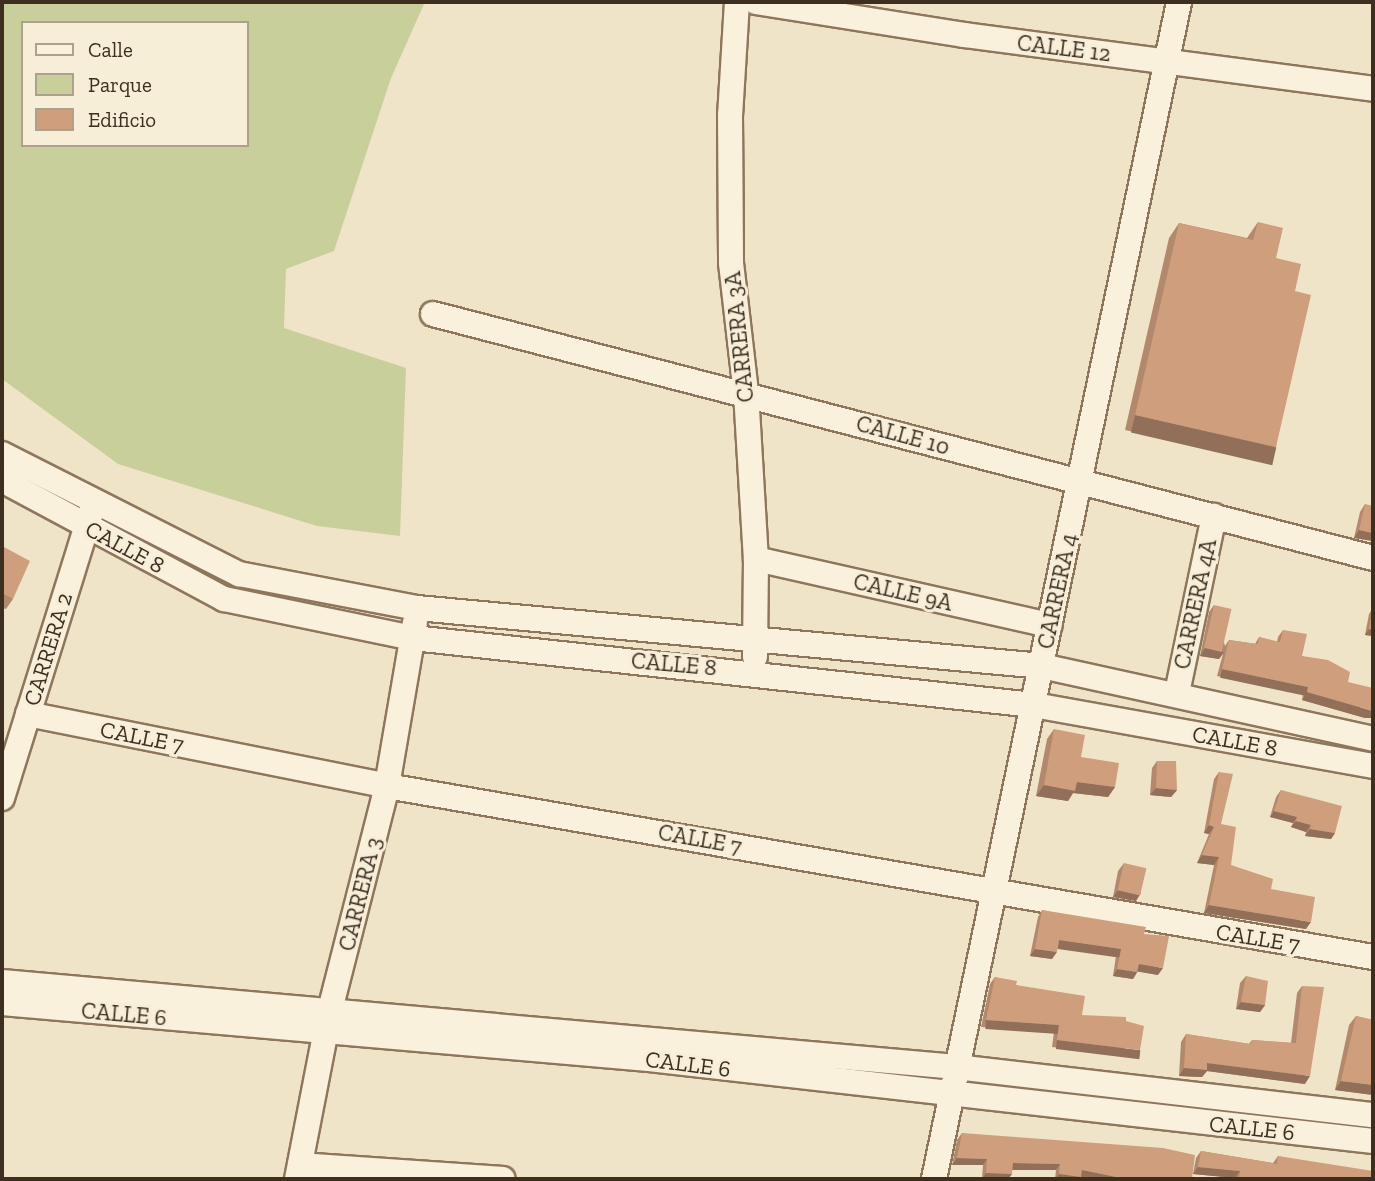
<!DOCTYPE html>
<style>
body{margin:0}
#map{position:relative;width:1375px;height:1181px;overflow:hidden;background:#f0e4c8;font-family:"Zilla Slab",serif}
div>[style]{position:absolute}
.green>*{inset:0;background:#c9cf9b}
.roads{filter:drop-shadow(2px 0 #8d765c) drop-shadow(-2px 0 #8d765c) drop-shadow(0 2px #8d765c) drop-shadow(0 -2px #8d765c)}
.minor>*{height:24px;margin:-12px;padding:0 12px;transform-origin:12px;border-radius:12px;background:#faf1dc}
.wall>*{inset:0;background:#b2896c}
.shaded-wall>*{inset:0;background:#916f58;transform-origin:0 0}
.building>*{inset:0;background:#cf9f7d;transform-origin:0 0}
span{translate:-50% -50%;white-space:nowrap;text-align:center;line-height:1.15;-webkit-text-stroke:6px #f7eed8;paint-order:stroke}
.street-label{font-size:23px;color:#3d2e20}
.frame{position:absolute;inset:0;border:4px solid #3d2e20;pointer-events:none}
.legend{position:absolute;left:21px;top:21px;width:228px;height:126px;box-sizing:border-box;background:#f7eed8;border:2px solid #ada18e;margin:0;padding:9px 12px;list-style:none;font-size:21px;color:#3d2e20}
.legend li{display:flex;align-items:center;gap:14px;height:35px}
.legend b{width:35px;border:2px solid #ada18e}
</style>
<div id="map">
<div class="green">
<div style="clip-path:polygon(evenodd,2px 2px,425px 2px,391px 78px,334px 251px,286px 269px,284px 328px,406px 368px,400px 536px,317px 526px,118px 464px,2px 379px,2px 2px,23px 23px,247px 23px,247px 145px,23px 145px,23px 23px)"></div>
</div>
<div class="roads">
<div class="minor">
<div style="left:737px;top:2px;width:113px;rotate:93.5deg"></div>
<div style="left:730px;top:115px;width:148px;rotate:89.6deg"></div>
<div style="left:731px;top:263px;width:130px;rotate:83.4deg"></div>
<div style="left:746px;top:392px;width:167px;rotate:86.6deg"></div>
<div style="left:756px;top:559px;width:98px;rotate:90.6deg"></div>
<div style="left:756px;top:2px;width:211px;rotate:9deg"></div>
<div style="left:964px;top:35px;width:413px;rotate:7.5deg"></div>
<div style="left:433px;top:314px;width:971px;rotate:14.55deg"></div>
<div style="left:2px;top:454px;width:266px;rotate:26.9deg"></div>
<div style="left:239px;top:574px;width:181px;rotate:10.8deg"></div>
<div style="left:417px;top:608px;width:628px;rotate:5.3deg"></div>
<div style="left:1042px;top:666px;width:339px;rotate:12.4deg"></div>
<div style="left:2px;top:480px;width:252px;rotate:28.2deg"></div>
<div style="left:224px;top:599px;width:193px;rotate:11.7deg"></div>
<div style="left:413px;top:638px;width:625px;rotate:6.16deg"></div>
<div style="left:1034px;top:705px;width:344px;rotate:10.2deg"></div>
<div style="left:756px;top:559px;width:301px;rotate:12.7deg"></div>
<div style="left:1177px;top:693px;width:181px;rotate:-78.2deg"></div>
<div style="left:28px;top:714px;width:366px;rotate:11.3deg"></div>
<div style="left:387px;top:786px;width:1001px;rotate:9.84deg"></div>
<div style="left:2px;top:798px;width:300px;rotate:-72.7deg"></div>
<div style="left:2px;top:982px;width:958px;rotate:5.09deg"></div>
<div style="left:956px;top:1067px;width:420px;rotate:6.6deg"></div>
<div style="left:2px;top:1003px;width:649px;rotate:4.95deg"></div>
<div style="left:649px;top:1059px;width:729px;rotate:6.46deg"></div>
<div style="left:300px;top:1165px;width:203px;rotate:3.9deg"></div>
<div style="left:297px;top:1179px;width:172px;rotate:-79deg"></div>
<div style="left:330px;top:1010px;width:231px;rotate:-75.7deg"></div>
<div style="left:387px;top:786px;width:166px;rotate:-80.3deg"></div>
<div style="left:934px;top:1179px;width:1202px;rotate:-78.24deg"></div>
</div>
</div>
<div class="wall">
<div style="clip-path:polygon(1258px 222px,1276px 258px,1295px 291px,1276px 447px,1266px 462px,1125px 430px,1169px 238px,1179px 223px,1247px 238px)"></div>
<div style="clip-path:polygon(1365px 504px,1373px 541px,1354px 538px,1360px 512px)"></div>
<div style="clip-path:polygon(2px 546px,13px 599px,6px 609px,2px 608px)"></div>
<div style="clip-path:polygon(1214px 605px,1225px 646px,1229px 640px,1255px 644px,1259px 637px,1277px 642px,1278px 637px,1283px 630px,1302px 656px,1348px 682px,1365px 718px,1302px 700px,1303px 694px,1217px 676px,1223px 654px,1219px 659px,1200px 656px,1209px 612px)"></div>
<div style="clip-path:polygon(1373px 608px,1373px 636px,1365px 635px,1369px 614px)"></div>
<div style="clip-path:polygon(1054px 729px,1081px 757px,1115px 787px,1108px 797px,1073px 793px,1068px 801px,1036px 796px,1047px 739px)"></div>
<div style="clip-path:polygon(1157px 761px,1177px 790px,1171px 797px,1150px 795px,1152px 768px)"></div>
<div style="clip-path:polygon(1219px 772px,1221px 824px,1231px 865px,1271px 889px,1306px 929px,1204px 913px,1214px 865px,1197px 863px,1209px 834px,1204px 833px,1214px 779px)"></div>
<div style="clip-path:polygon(1281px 790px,1335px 833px,1331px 839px,1305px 836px,1306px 832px,1291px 827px,1293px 823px,1270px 817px,1276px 797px)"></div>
<div style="clip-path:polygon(1124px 863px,1136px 901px,1113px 897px,1118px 871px)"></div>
<div style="clip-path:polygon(1042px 910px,1144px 934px,1158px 975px,1138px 971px,1133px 979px,1113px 976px,1116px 956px,1057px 948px,1052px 959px,1030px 956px,1038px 917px)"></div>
<div style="clip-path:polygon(1246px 976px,1265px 1005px,1260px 1012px,1236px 1009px,1240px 983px)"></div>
<div style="clip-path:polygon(995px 977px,1016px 985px,1082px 1015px,1135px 1057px,1052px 1047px,1054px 1032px,981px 1027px,990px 984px)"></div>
<div style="clip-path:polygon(1302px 986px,1305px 1084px,1207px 1071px,1202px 1077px,1179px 1076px,1181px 1042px,1186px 1034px,1249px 1044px,1252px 1040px,1291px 1043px,1297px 993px)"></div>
<div style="clip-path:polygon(1356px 1016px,1373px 1020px,1373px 1095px,1335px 1090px,1349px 1025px)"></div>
<div style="clip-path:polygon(962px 1133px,1192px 1179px,1091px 1179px,1081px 1177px,1079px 1179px,1055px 1179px,1056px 1170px,1012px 1170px,1012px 1174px,1008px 1179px,982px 1179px,983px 1165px,952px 1165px,957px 1140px)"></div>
<div style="clip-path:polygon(1201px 1151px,1273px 1163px,1278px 1156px,1372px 1179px,1235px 1179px,1235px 1178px,1193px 1174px,1196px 1158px)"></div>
</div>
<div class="shaded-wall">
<div style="left:1135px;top:415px;width:145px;height:18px;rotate:13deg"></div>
<div style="clip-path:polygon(1359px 530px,1373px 533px,1373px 541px,1354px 538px)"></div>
<div style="clip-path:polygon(1369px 629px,1373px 630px,1373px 636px,1365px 635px)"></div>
<div style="clip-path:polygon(1205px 648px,1224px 652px,1219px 659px,1200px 656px)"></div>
<div style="left:1222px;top:669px;width:88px;height:9px;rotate:12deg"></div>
<div style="clip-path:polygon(1307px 692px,1373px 711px,1373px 718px,1365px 718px,1302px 700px)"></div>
<div style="clip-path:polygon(1077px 782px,1115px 787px,1108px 797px,1073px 793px,1068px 801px,1036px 796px,1044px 785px)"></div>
<div style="clip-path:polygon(1156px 788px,1177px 790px,1171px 797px,1150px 795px)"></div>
<div style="clip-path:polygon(1274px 811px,1297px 817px,1293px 823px,1270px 817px)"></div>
<div style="clip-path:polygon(1296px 821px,1311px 825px,1306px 832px,1291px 827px)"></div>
<div style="clip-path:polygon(1209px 825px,1214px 827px,1209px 834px,1204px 833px)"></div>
<div style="clip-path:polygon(1310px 829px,1335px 833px,1331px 839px,1305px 836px)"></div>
<div style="clip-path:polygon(1202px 855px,1219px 857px,1214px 865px,1197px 863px)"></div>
<div style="clip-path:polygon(1118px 890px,1141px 893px,1136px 901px,1113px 897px)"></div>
<div style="clip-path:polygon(1209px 905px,1311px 922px,1306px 929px,1204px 913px)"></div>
<div style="left:1059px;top:940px;width:63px;height:9px;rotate:8deg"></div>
<div style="clip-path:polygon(1035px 949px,1057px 952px,1052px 959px,1030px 956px)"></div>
<div style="clip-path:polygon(1139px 964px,1163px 968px,1158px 975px,1134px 971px)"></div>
<div style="clip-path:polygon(1117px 969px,1137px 972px,1133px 979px,1113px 976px)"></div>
<div style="clip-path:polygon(1241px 1002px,1265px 1005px,1260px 1012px,1236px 1009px)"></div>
<div style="left:986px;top:1020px;width:73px;height:9px;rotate:4deg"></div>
<div style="left:1057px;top:1040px;width:84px;height:9px;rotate:7deg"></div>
<div style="clip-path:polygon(1207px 1063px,1310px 1076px,1305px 1084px,1207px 1071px,1202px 1077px,1179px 1076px,1184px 1068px)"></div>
<div style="clip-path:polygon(1341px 1081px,1373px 1085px,1373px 1095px,1335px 1090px)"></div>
<div style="clip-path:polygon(957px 1158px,987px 1159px,983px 1165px,952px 1165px)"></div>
<div style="clip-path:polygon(1013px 1163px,1060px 1164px,1056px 1170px,1009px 1170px)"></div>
<div style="clip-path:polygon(1198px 1167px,1240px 1171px,1235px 1178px,1193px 1174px)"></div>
<div style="clip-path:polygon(1082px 1170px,1126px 1179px,1091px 1179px,1081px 1177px,1079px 1179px,1055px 1179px,1059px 1174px)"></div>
<div style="clip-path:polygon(986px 1173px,1012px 1174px,1008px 1179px,982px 1179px)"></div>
</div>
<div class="building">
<div style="clip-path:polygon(1258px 222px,1283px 228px,1276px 258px,1301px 264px,1295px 291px,1311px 295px,1276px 447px,1135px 415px,1179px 223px,1253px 240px)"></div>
<div style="clip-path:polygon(1365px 504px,1373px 506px,1373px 533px,1359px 530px)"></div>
<div style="clip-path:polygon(2px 546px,30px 561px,13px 599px,2px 593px)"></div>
<div style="left:1214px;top:605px;width:18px;height:44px;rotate:13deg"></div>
<div style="clip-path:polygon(1373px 608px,1373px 630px,1369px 629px)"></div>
<div style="clip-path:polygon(1283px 630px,1307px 634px,1302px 656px,1328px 660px,1350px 672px,1348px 682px,1373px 688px,1373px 711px,1307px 692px,1308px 687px,1222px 669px,1229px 640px,1258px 644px,1259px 637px,1280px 642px)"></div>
<div style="clip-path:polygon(1054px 729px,1085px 735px,1081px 757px,1119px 763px,1115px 787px,1077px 782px,1075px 791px,1044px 785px)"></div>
<div style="clip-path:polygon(1157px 761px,1176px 761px,1177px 790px,1156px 788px)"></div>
<div style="clip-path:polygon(1219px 772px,1233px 774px,1221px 824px,1236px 827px,1231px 865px,1273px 879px,1271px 889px,1315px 897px,1311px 922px,1209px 905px,1219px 857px,1202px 855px,1214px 827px,1209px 825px)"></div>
<div style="clip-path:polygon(1281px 790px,1342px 806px,1335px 833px,1310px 829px,1311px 825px,1296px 821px,1297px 817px,1274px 811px)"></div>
<div style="left:1124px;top:863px;width:23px;height:28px;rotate:13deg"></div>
<div style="clip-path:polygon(1042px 910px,1146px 927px,1144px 934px,1169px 936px,1163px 968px,1139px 964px,1137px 972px,1117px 969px,1121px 949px,1059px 940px,1057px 952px,1035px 949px)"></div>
<div style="clip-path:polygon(1246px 976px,1268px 981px,1265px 1005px,1241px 1002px)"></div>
<div style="clip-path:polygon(995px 977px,1017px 981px,1016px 985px,1085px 996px,1082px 1015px,1126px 1017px,1126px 1021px,1144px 1026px,1140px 1050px,1057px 1040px,1059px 1025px,986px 1020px)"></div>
<div style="clip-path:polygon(1302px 986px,1324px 987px,1310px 1076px,1207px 1063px,1207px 1070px,1184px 1068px,1186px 1034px,1251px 1044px,1252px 1040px,1296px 1043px)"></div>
<div style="clip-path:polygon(1356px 1016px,1373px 1020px,1373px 1085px,1341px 1081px)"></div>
<div style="clip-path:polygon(962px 1133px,1163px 1148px,1195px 1155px,1192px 1179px,1126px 1179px,1082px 1170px,1081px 1177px,1059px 1174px,1060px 1164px,1013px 1163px,1012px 1174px,986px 1173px,987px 1159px,957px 1158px)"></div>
<div style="clip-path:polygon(1201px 1151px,1277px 1164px,1278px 1156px,1373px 1171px,1373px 1173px,1372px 1179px,1239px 1179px,1240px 1171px,1198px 1167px)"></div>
</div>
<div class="street-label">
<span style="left:1064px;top:48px;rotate:7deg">CALLE 12</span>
<span style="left:739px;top:337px;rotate:-96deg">CARRERA 3A</span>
<span style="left:903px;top:435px;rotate:15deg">CALLE 10</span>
<span style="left:125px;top:547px;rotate:28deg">CALLE 8</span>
<span style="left:1057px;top:591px;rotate:-78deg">CARRERA 4</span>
<span style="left:903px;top:592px;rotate:13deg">CALLE 9A</span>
<span style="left:1195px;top:604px;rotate:-78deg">CARRERA 4A</span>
<span style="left:48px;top:649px;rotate:-73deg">CARRERA 2</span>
<span style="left:674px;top:664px;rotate:5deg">CALLE 8</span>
<span style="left:142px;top:737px;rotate:11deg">CALLE 7</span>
<span style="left:1235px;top:741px;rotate:10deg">CALLE 8</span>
<span style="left:700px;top:839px;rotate:10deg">CALLE 7</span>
<span style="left:360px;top:894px;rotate:-76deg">CARRERA 3</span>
<span style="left:1258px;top:938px;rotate:9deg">CALLE 7</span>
<span style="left:124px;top:1014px;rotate:5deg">CALLE 6</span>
<span style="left:688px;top:1064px;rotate:7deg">CALLE 6</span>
<span style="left:1252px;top:1128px;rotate:6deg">CALLE 6</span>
</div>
<div class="frame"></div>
<ul class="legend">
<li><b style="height:9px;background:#faf1dc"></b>Calle</li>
<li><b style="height:19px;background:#c9cf9b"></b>Parque</li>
<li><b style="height:19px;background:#cf9f7d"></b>Edificio</li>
</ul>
</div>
